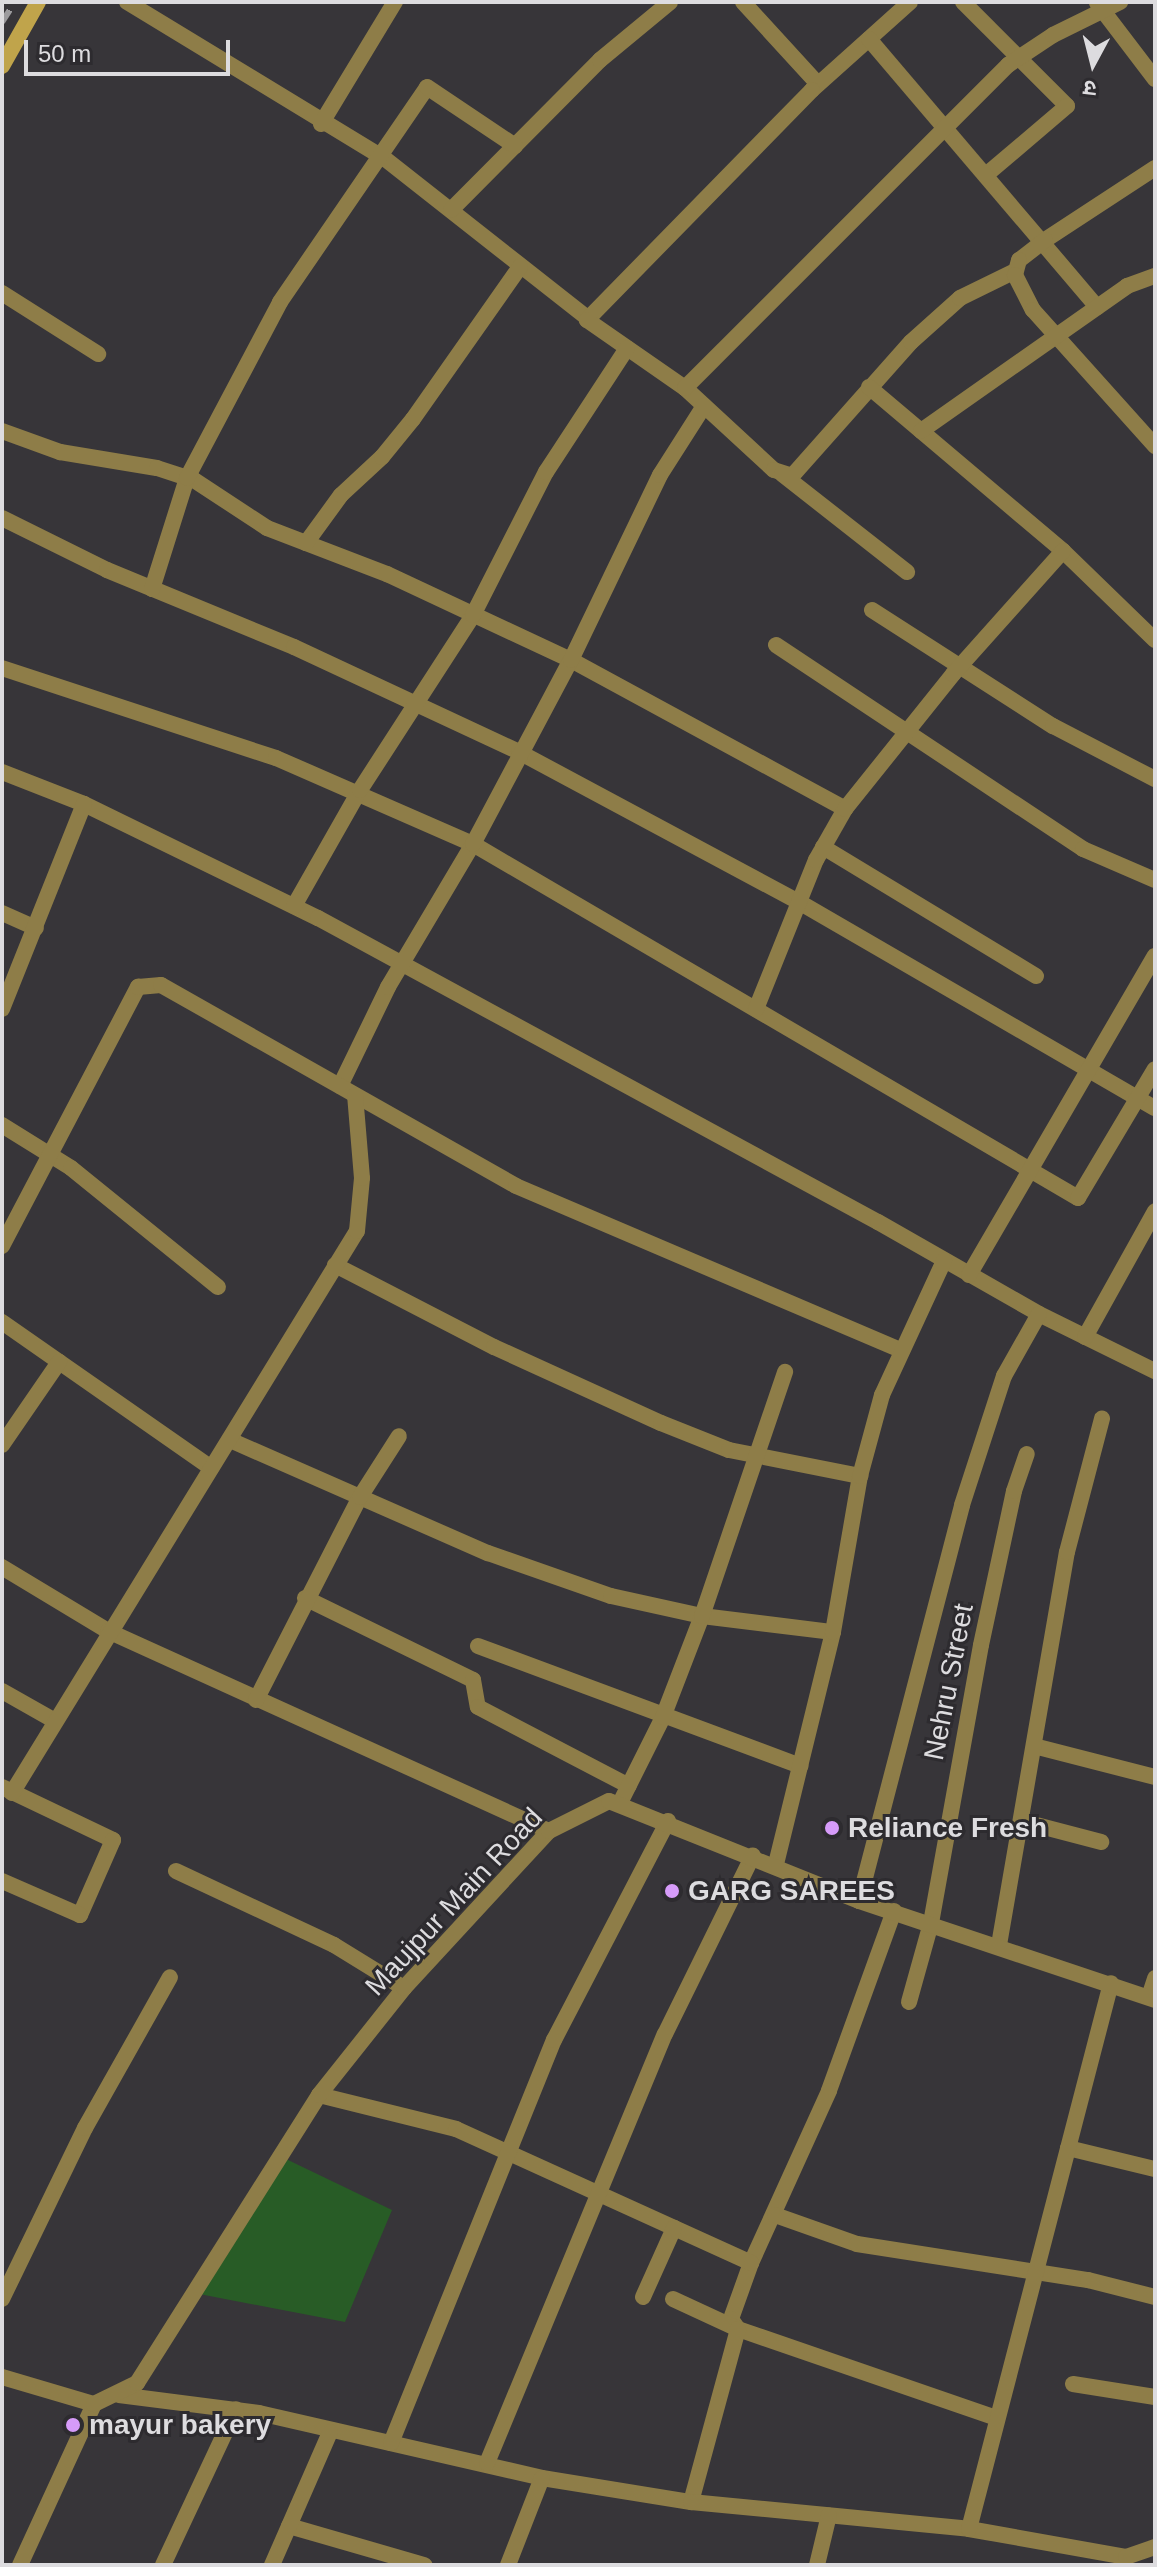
<!DOCTYPE html>
<meta charset="utf-8">
<style>
body{margin:0}
#map{position:relative;width:1157px;height:2567px;overflow:hidden;background:#373539;font-family:Helvetica,"Noto Sans Devanagari",sans-serif}
div>[style]{position:absolute}
.green>*{inset:0;background:#285c26}
.minor>*{height:16px;margin:-8px;padding:0 8px;transform-origin:8px;border-radius:8px;background:#8e7d48}
.tertiary>*{height:16px;margin:-8px;padding:0 8px;transform-origin:8px;border-radius:8px;background:#8e7d48}
.secondary>*{height:16px;margin:-8px;padding:0 8px;transform-origin:8px;border-radius:8px;background:#c0a44b}
.rail>*{height:6px;margin-top:-3px;transform-origin:0;background:repeating-linear-gradient(90deg,#9c9b9e 0 14px,transparent 0 28px)}
.dots>*{width:22px;height:22px;translate:-50% -50%;box-sizing:border-box;border:4px solid #2d2b2f;border-radius:50%}
span{translate:-50% -50%;white-space:nowrap;text-align:center;line-height:1.15;-webkit-text-stroke:6px #2d2b2f;paint-order:stroke}
.street-label{font-size:28px;color:#dddcdf}
.poi-label{font-size:28px;color:#dddcdf;font-weight:700}
.left{translate:0 -50%;text-align:left}
.frame{position:absolute;inset:0;border:4px solid #dddcdf;pointer-events:none}
.north{position:absolute;left:1053px;top:24px;width:80px;height:80px;-webkit-text-stroke:6px #2d2b2f;paint-order:stroke;rotate:187deg;font-size:22px;font-weight:700;line-height:32px;text-align:center;color:#dddcdf}
.north::after{content:'';display:block;margin:auto;width:28px;height:36px;background:#dddcdf;clip-path:polygon(50% 0,100% 100%,50% 72%,0 100%)}
.scale{position:absolute;left:24px;top:40px;width:206px;height:36px;box-sizing:border-box;border:4px solid #dddcdf;border-top:0;padding-left:10px;font-size:24px;line-height:28px;white-space:nowrap;color:#dddcdf;-webkit-text-stroke:6px #2d2b2f;paint-order:stroke}
</style>
<div id="map">
<div class="green">
<div style="clip-path:polygon(286px 2159px,392px 2210px,345px 2322px,194px 2293px)"></div>
</div>
<div class="minor">
<div style="left:127px;top:2px;width:301px;rotate:31.3deg"></div>
<div style="left:384px;top:158px;width:258px;rotate:38.2deg"></div>
<div style="left:743px;top:2px;width:111px;rotate:47.6deg"></div>
<div style="left:910px;top:2px;width:132px;rotate:138.1deg"></div>
<div style="left:812px;top:90px;width:322px;rotate:134.4deg"></div>
<div style="left:587px;top:320px;width:119px;rotate:34.8deg"></div>
<div style="left:685px;top:388px;width:121px;rotate:42.7deg"></div>
<div style="left:774px;top:470px;width:19px;rotate:18deg"></div>
<div style="left:792px;top:476px;width:179px;rotate:-48.4deg"></div>
<div style="left:911px;top:342px;width:66px;rotate:-41.9deg"></div>
<div style="left:960px;top:298px;width:61px;rotate:-26.1deg"></div>
<div style="left:963px;top:2px;width:147px;rotate:45deg"></div>
<div style="left:1067px;top:106px;width:106px;rotate:139.6deg"></div>
<div style="left:1097px;top:3px;width:96px;rotate:52.7deg"></div>
<div style="left:869px;top:39px;width:352px;rotate:49.6deg"></div>
<div style="left:321px;top:124px;width:143px;rotate:-58.8deg"></div>
<div style="left:1155px;top:168px;width:131px;rotate:146.8deg"></div>
<div style="left:1045px;top:240px;width:33px;rotate:142deg"></div>
<div style="left:1019px;top:260px;width:16px;rotate:105deg"></div>
<div style="left:1015px;top:275px;width:39px;rotate:63deg"></div>
<div style="left:1033px;top:310px;width:183px;rotate:48.1deg"></div>
<div style="left:451px;top:210px;width:211px;rotate:-45.2deg"></div>
<div style="left:600px;top:60px;width:91px;rotate:-39.6deg"></div>
<div style="left:2px;top:293px;width:114px;rotate:32.4deg"></div>
<div style="left:869px;top:387px;width:254px;rotate:40.2deg"></div>
<div style="left:1063px;top:551px;width:128px;rotate:44.1deg"></div>
<div style="left:685px;top:388px;width:457px;rotate:-45deg"></div>
<div style="left:1008px;top:65px;width:54px;rotate:-33.7deg"></div>
<div style="left:1053px;top:35px;width:75px;rotate:-26.2deg"></div>
<div style="left:2px;top:431px;width:62px;rotate:19.9deg"></div>
<div style="left:60px;top:452px;width:98px;rotate:9.4deg"></div>
<div style="left:157px;top:468px;width:39px;rotate:18deg"></div>
<div style="left:194px;top:480px;width:87px;rotate:33.3deg"></div>
<div style="left:267px;top:528px;width:129px;rotate:21deg"></div>
<div style="left:387px;top:574px;width:203px;rotate:25.1deg"></div>
<div style="left:571px;top:660px;width:312px;rotate:28.5deg"></div>
<div style="left:921px;top:431px;width:252px;rotate:-35.1deg"></div>
<div style="left:1127px;top:286px;width:30px;rotate:-20deg"></div>
<div style="left:782px;top:474px;width:159px;rotate:38.1deg"></div>
<div style="left:2px;top:518px;width:117px;rotate:26.3deg"></div>
<div style="left:107px;top:570px;width:202px;rotate:22.4deg"></div>
<div style="left:294px;top:647px;width:248px;rotate:25deg"></div>
<div style="left:519px;top:752px;width:318px;rotate:28.2deg"></div>
<div style="left:799px;top:902px;width:411px;rotate:30.1deg"></div>
<div style="left:306px;top:543px;width:59px;rotate:-53.9deg"></div>
<div style="left:341px;top:495px;width:56px;rotate:-42.8deg"></div>
<div style="left:382px;top:457px;width:49px;rotate:-50.8deg"></div>
<div style="left:413px;top:419px;width:186px;rotate:-54.9deg"></div>
<div style="left:152px;top:589px;width:116px;rotate:-72.5deg"></div>
<div style="left:187px;top:478px;width:199px;rotate:-62.1deg"></div>
<div style="left:280px;top:302px;width:260px;rotate:-55.6deg"></div>
<div style="left:427px;top:87px;width:106px;rotate:33.8deg"></div>
<div style="left:872px;top:610px;width:215px;rotate:32.7deg"></div>
<div style="left:1053px;top:726px;width:115px;rotate:27.5deg"></div>
<div style="left:776px;top:645px;width:369px;rotate:33.6deg"></div>
<div style="left:1083px;top:849px;width:78px;rotate:23.3deg"></div>
<div style="left:2px;top:668px;width:288px;rotate:18.2deg"></div>
<div style="left:276px;top:758px;width:215px;rotate:23.6deg"></div>
<div style="left:473px;top:844px;width:701px;rotate:30.33deg"></div>
<div style="left:1078px;top:1198px;width:150px;rotate:-59.2deg"></div>
<div style="left:2px;top:772px;width:88px;rotate:21.3deg"></div>
<div style="left:84px;top:804px;width:260px;rotate:26deg"></div>
<div style="left:318px;top:918px;width:637px;rotate:28.5deg"></div>
<div style="left:878px;top:1222px;width:185px;rotate:29.7deg"></div>
<div style="left:1039px;top:1314px;width:129px;rotate:26.2deg"></div>
<div style="left:823px;top:847px;width:249px;rotate:31.2deg"></div>
<div style="left:294px;top:906px;width:133px;rotate:-60.4deg"></div>
<div style="left:360px;top:790px;width:208px;rotate:-57.1deg"></div>
<div style="left:473px;top:615px;width:161px;rotate:-63deg"></div>
<div style="left:546px;top:472px;width:148px;rotate:-56.8deg"></div>
<div style="left:2px;top:913px;width:37px;rotate:24deg"></div>
<div style="left:2px;top:1009px;width:221px;rotate:-68.2deg"></div>
<div style="left:756px;top:1009px;width:161px;rotate:-68.1deg"></div>
<div style="left:816px;top:860px;width:59px;rotate:-60.4deg"></div>
<div style="left:845px;top:809px;width:173px;rotate:-51.3deg"></div>
<div style="left:953px;top:674px;width:165px;rotate:-48.2deg"></div>
<div style="left:340px;top:1086px;width:110px;rotate:-64.1deg"></div>
<div style="left:388px;top:987px;width:166px;rotate:-59.3deg"></div>
<div style="left:473px;top:844px;width:208px;rotate:-62deg"></div>
<div style="left:571px;top:660px;width:205px;rotate:-64.3deg"></div>
<div style="left:660px;top:475px;width:82px;rotate:-57.5deg"></div>
<div style="left:2px;top:1125px;width:81px;rotate:31.9deg"></div>
<div style="left:71px;top:1168px;width:189px;rotate:39deg"></div>
<div style="left:2px;top:1246px;width:293px;rotate:-62.3deg"></div>
<div style="left:138px;top:987px;width:23px;rotate:-5deg"></div>
<div style="left:161px;top:985px;width:408px;rotate:29.5deg"></div>
<div style="left:516px;top:1186px;width:418px;rotate:23.1deg"></div>
<div style="left:335px;top:1265px;width:179px;rotate:27.3deg"></div>
<div style="left:494px;top:1347px;width:183px;rotate:24.5deg"></div>
<div style="left:661px;top:1423px;width:73px;rotate:21.7deg"></div>
<div style="left:729px;top:1450px;width:134px;rotate:11.2deg"></div>
<div style="left:969px;top:1275px;width:369px;rotate:-59.8deg"></div>
<div style="left:2px;top:1322px;width:255px;rotate:34.9deg"></div>
<div style="left:1085px;top:1337px;width:144px;rotate:-60.9deg"></div>
<div style="left:230px;top:1440px;width:282px;rotate:23.7deg"></div>
<div style="left:488px;top:1553px;width:130px;rotate:19.3deg"></div>
<div style="left:611px;top:1596px;width:93px;rotate:12.4deg"></div>
<div style="left:702px;top:1616px;width:132px;rotate:7deg"></div>
<div style="left:2px;top:1445px;width:101px;rotate:-55.5deg"></div>
<div style="left:2px;top:1567px;width:124px;rotate:31.1deg"></div>
<div style="left:108px;top:1631px;width:484px;rotate:24.4deg"></div>
<div style="left:305px;top:1598px;width:187px;rotate:26deg"></div>
<div style="left:473px;top:1680px;width:27px;rotate:80deg"></div>
<div style="left:478px;top:1707px;width:170px;rotate:27.6deg"></div>
<div style="left:478px;top:1646px;width:344px;rotate:20.4deg"></div>
<div style="left:2px;top:1691px;width:61px;rotate:29.5deg"></div>
<div style="left:256px;top:1700px;width:228px;rotate:-62.9deg"></div>
<div style="left:360px;top:1497px;width:72px;rotate:-57.4deg"></div>
<div style="left:1034px;top:1746px;width:125px;rotate:14.4deg"></div>
<div style="left:2px;top:1787px;width:123px;rotate:25.5deg"></div>
<div style="left:113px;top:1840px;width:82px;rotate:113.7deg"></div>
<div style="left:80px;top:1915px;width:85px;rotate:-156.4deg"></div>
<div style="left:12px;top:1793px;width:659px;rotate:-58.46deg"></div>
<div style="left:357px;top:1231px;width:53px;rotate:-84.6deg"></div>
<div style="left:362px;top:1178px;width:83px;rotate:-94.8deg"></div>
<div style="left:620px;top:1803px;width:96px;rotate:-63.4deg"></div>
<div style="left:663px;top:1717px;width:108px;rotate:-68.9deg"></div>
<div style="left:702px;top:1616px;width:258px;rotate:-71.2deg"></div>
<div style="left:1021px;top:1821px;width:83px;rotate:14.7deg"></div>
<div style="left:776px;top:1864px;width:239px;rotate:-76.2deg"></div>
<div style="left:833px;top:1632px;width:158px;rotate:-80.2deg"></div>
<div style="left:860px;top:1476px;width:84px;rotate:-74.8deg"></div>
<div style="left:882px;top:1395px;width:148px;rotate:-65.2deg"></div>
<div style="left:176px;top:1871px;width:174px;rotate:25.1deg"></div>
<div style="left:334px;top:1945px;width:82px;rotate:31.6deg"></div>
<div style="left:859px;top:1901px;width:409px;rotate:-75.4deg"></div>
<div style="left:962px;top:1505px;width:136px;rotate:-72deg"></div>
<div style="left:1004px;top:1376px;width:71px;rotate:-60.6deg"></div>
<div style="left:894px;top:1911px;width:191px;rotate:109.9deg"></div>
<div style="left:829px;top:2091px;width:189px;rotate:114.4deg"></div>
<div style="left:751px;top:2263px;width:59px;rotate:109.7deg"></div>
<div style="left:731px;top:2319px;width:12px;rotate:55deg"></div>
<div style="left:738px;top:2329px;width:274px;rotate:19deg"></div>
<div style="left:999px;top:1945px;width:399px;rotate:-80.2deg"></div>
<div style="left:1067px;top:1552px;width:138px;rotate:-75.3deg"></div>
<div style="left:1149px;top:1997px;width:20px;rotate:-72deg"></div>
<div style="left:909px;top:2002px;width:82px;rotate:-74.4deg"></div>
<div style="left:931px;top:1923px;width:282px;rotate:-79.8deg"></div>
<div style="left:981px;top:1645px;width:157px;rotate:-77.9deg"></div>
<div style="left:1014px;top:1491px;width:39px;rotate:-71deg"></div>
<div style="left:319px;top:2095px;width:141px;rotate:13.9deg"></div>
<div style="left:456px;top:2129px;width:324px;rotate:24.4deg"></div>
<div style="left:1068px;top:2148px;width:89px;rotate:13.6deg"></div>
<div style="left:775px;top:2215px;width:87px;rotate:19.5deg"></div>
<div style="left:857px;top:2244px;width:234px;rotate:8.9deg"></div>
<div style="left:1088px;top:2280px;width:69px;rotate:14.2deg"></div>
<div style="left:643px;top:2297px;width:76px;rotate:-65.8deg"></div>
<div style="left:2px;top:2299px;width:190px;rotate:-64.1deg"></div>
<div style="left:85px;top:2128px;width:173px;rotate:-60.6deg"></div>
<div style="left:673px;top:2299px;width:72px;rotate:24.8deg"></div>
<div style="left:738px;top:2329px;width:179px;rotate:105.2deg"></div>
<div style="left:1073px;top:2384px;width:83px;rotate:9deg"></div>
<div style="left:119px;top:2395px;width:141px;rotate:7.3deg"></div>
<div style="left:259px;top:2413px;width:290px;rotate:12.9deg"></div>
<div style="left:542px;top:2478px;width:151px;rotate:9.2deg"></div>
<div style="left:691px;top:2502px;width:279px;rotate:5.5deg"></div>
<div style="left:969px;top:2529px;width:159px;rotate:10.1deg"></div>
<div style="left:1126px;top:2557px;width:31px;rotate:-19deg"></div>
<div style="left:391px;top:2443px;width:435px;rotate:-68deg"></div>
<div style="left:554px;top:2040px;width:247px;rotate:-62.5deg"></div>
<div style="left:487px;top:2463px;width:464px;rotate:-67.5deg"></div>
<div style="left:665px;top:2034px;width:199px;rotate:-63.8deg"></div>
<div style="left:289px;top:2526px;width:141px;rotate:16.1deg"></div>
<div style="left:969px;top:2529px;width:564px;rotate:-75.42deg"></div>
<div style="left:20px;top:2565px;width:177px;rotate:-65.3deg"></div>
<div style="left:163px;top:2565px;width:172px;rotate:-64.9deg"></div>
<div style="left:272px;top:2565px;width:145px;rotate:-66.4deg"></div>
<div style="left:508px;top:2565px;width:93px;rotate:-68.7deg"></div>
<div style="left:817px;top:2565px;width:51px;rotate:-76.5deg"></div>
</div>
<div class="tertiary">
<div style="left:2px;top:2377px;width:96px;rotate:16.4deg"></div>
<div style="left:94px;top:2404px;width:48px;rotate:-26deg"></div>
<div style="left:137px;top:2383px;width:341px;rotate:-57.7deg"></div>
<div style="left:319px;top:2095px;width:137px;rotate:-51.5deg"></div>
<div style="left:404px;top:1988px;width:214px;rotate:-47.3deg"></div>
<div style="left:549px;top:1831px;width:67px;rotate:-26.6deg"></div>
<div style="left:609px;top:1801px;width:269px;rotate:21.8deg"></div>
<div style="left:859px;top:1901px;width:312px;rotate:18.5deg"></div>
</div>
<div class="secondary">
<div style="left:2px;top:66px;width:73px;rotate:-60.6deg"></div>
</div>
<div class="rail">
<div style="left:2px;top:22px;width:24px;rotate:-57deg"></div>
</div>
<div class="dots">
<div style="left:832px;top:1828px;background:#d69bf9"></div>
<div style="left:672px;top:1891px;background:#d69bf9"></div>
<div style="left:73px;top:2425px;background:#d69bf9"></div>
</div>
<div class="street-label">
<span style="left:949px;top:1682px;rotate:-79deg">Nehru Street</span>
<span style="left:454px;top:1902px;rotate:-47deg">Maujpur Main Road</span>
</div>
<div class="poi-label">
<span class="left" style="left:848px;top:1828px">Reliance Fresh</span>
<span class="left" style="left:688px;top:1891px">GARG SAREES</span>
<span class="left" style="left:89px;top:2425px">mayur bakery</span>
</div>
<div class="frame"></div>
<div class="north">उ</div>
<div class="scale">50 m</div>
</div>
